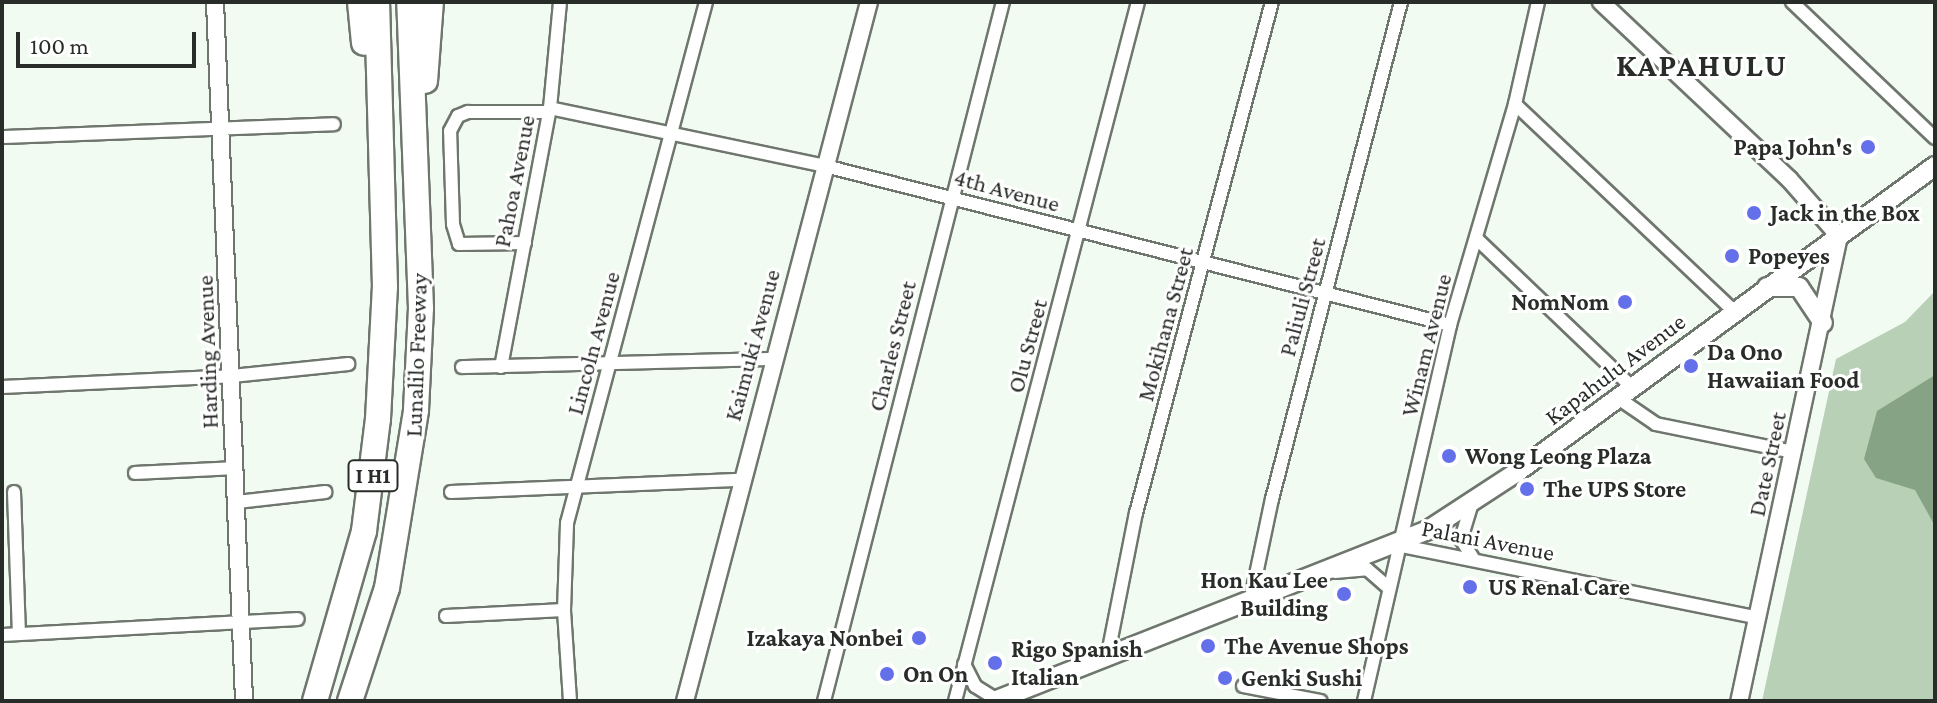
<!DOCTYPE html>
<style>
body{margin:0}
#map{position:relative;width:1937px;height:703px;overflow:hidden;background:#f2fbf1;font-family:"Crimson Pro",serif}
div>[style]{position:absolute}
.green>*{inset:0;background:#b8d0b6}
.water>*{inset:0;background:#87a385}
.roads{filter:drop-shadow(2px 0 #6e766d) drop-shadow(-2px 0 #6e766d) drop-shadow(0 2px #6e766d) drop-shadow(0 -2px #6e766d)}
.minor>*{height:12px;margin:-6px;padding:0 6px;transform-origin:6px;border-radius:6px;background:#fff}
.tertiary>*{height:16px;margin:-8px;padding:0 8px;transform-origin:8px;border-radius:8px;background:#fff}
.secondary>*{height:18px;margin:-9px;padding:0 9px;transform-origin:9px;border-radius:9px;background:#fff}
.motorway>*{height:24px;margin:-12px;padding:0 12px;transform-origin:12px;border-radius:12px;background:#fff}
.dots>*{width:22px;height:22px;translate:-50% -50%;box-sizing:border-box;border:4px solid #fff;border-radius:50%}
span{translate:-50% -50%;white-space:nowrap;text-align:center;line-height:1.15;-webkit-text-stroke:6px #fff;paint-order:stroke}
.shield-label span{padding:2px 6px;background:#fff;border:2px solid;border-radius:6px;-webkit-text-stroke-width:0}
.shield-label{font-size:22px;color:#292d29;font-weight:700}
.poi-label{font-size:24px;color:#292d29;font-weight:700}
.right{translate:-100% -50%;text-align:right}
.left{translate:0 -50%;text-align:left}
.street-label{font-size:24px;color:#292d29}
.district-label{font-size:32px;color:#292d29;font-weight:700;letter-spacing:2px}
.frame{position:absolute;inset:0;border:4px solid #292d29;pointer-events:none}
.scale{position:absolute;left:16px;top:32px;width:180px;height:36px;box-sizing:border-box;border:4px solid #292d29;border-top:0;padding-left:10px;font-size:24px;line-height:28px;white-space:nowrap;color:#292d29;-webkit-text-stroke:6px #fff;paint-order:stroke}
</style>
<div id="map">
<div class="green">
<div style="clip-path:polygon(1935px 291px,1935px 701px,1762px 701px,1836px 359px,1905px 322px)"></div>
</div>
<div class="water">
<div style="clip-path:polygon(1935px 375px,1935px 526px,1915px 490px,1876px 478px,1864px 459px,1877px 411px)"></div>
</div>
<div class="roads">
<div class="minor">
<div style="left:1792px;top:2px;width:197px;rotate:43.6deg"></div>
<div style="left:1515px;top:104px;width:301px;rotate:43.4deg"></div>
<div style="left:550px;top:108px;width:281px;rotate:11.9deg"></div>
<div style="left:825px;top:166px;width:645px;rotate:14.27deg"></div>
<div style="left:2px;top:137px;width:332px;rotate:-2.2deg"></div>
<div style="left:1477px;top:239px;width:214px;rotate:43.7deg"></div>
<div style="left:525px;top:243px;width:66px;rotate:179.1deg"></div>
<div style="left:459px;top:244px;width:21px;rotate:-107deg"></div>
<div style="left:453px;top:224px;width:93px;rotate:-91.8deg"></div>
<div style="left:450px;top:131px;width:17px;rotate:-62deg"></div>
<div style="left:458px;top:116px;width:11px;rotate:-22deg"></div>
<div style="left:468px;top:112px;width:81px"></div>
<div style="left:462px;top:367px;width:310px;rotate:-1.5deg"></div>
<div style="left:501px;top:367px;width:264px;rotate:-79.3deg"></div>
<div style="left:550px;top:108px;width:106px;rotate:-84.6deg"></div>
<div style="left:2px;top:387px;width:230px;rotate:-2.7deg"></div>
<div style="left:232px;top:376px;width:117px;rotate:-5.9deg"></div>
<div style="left:1618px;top:398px;width:46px;rotate:34.4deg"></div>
<div style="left:1656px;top:424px;width:141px;rotate:11.5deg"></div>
<div style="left:135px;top:473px;width:101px;rotate:-2.8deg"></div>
<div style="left:14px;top:492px;width:142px;rotate:88deg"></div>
<div style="left:451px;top:492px;width:290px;rotate:-2.4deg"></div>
<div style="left:237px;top:502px;width:89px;rotate:-6.5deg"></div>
<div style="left:1472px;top:503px;width:38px;rotate:107deg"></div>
<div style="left:1461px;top:539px;width:22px;rotate:58deg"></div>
<div style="left:1397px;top:545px;width:368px;rotate:11.4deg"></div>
<div style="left:1335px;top:572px;width:32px;rotate:-5deg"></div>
<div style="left:1367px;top:569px;width:28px;rotate:41deg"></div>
<div style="left:1250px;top:603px;width:106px;rotate:-78.1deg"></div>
<div style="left:1272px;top:499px;width:513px;rotate:-75.45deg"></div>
<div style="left:446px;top:616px;width:118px;rotate:-2.9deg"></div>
<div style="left:2px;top:635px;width:296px;rotate:-3.1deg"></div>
<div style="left:1107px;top:659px;width:149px;rotate:-78.8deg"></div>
<div style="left:1136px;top:513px;width:529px;rotate:-75.1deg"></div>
<div style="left:964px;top:664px;width:25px;rotate:63deg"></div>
<div style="left:975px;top:686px;width:26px;rotate:32deg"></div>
<div style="left:1243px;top:686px;width:79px;rotate:10.9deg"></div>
<div style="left:570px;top:701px;width:91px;rotate:-93.8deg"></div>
<div style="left:564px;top:610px;width:87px;rotate:-88deg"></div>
<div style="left:567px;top:523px;width:539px;rotate:-75.06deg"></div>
<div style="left:824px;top:701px;width:722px;rotate:-75.64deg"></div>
<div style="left:955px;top:701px;width:723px;rotate:-75.33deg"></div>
<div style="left:1364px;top:701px;width:386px;rotate:-77.1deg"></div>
<div style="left:1450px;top:325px;width:230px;rotate:-73.6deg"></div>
<div style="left:1515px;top:104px;width:105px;rotate:-77.3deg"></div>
</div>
<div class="tertiary">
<div style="left:215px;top:2px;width:700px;rotate:87.62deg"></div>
<div style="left:1601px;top:2px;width:258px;rotate:43.3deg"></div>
<div style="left:1789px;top:179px;width:76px;rotate:48.7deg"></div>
<div style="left:1839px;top:236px;width:476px;rotate:102.1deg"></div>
<div style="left:685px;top:701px;width:723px;rotate:-75.25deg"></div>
</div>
<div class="secondary">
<div style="left:1767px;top:287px;width:32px"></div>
<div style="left:1799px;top:287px;width:43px;rotate:56.3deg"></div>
<div style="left:994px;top:701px;width:466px;rotate:-21.5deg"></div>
<div style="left:1428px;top:530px;width:106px;rotate:-33.1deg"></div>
<div style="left:1517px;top:472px;width:518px;rotate:-36.21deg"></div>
</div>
<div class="motorway">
<div style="left:360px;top:2px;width:41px;rotate:84.4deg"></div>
<div style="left:425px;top:81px;width:79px;rotate:-85.7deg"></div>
<div style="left:315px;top:701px;width:177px;rotate:-73.9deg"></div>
<div style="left:364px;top:531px;width:113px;rotate:-82.9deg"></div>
<div style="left:378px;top:419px;width:132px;rotate:-87deg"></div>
<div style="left:385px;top:287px;width:285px;rotate:-91.6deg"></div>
<div style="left:350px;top:701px;width:119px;rotate:-71.9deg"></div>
<div style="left:387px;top:588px;width:180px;rotate:-80.7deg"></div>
<div style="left:416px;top:410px;width:102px;rotate:-87.2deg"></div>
<div style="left:421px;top:308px;width:306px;rotate:-92.2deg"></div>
</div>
</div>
<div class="dots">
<div style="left:1868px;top:147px;background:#6470e9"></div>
<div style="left:1754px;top:213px;background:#6470e9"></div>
<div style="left:1732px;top:256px;background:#6470e9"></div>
<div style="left:1625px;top:302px;background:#6470e9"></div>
<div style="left:1691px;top:366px;background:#6470e9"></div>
<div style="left:1449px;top:456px;background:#6470e9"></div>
<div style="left:1527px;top:489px;background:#6470e9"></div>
<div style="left:1470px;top:587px;background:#6470e9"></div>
<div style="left:1344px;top:594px;background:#6470e9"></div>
<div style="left:919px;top:638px;background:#6470e9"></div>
<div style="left:1208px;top:646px;background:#6470e9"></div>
<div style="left:995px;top:663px;background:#6470e9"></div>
<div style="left:887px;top:674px;background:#6470e9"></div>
<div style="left:1225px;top:678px;background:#6470e9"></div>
</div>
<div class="shield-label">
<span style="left:373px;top:476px">I H1</span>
</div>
<div class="poi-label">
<span class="right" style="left:1852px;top:147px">Papa John's</span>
<span class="left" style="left:1770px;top:213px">Jack in the Box</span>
<span class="left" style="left:1748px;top:256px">Popeyes</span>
<span class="right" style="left:1609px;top:302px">NomNom</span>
<span class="left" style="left:1707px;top:366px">Da Ono<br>Hawaiian Food</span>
<span class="left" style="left:1465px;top:456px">Wong Leong Plaza</span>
<span class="left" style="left:1543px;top:489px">The UPS Store</span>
<span class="right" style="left:1328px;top:594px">Hon Kau Lee<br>Building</span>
<span class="left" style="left:1488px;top:587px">US Renal Care</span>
<span class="right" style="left:903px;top:638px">Izakaya Nonbei</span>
<span class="left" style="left:1224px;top:646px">The Avenue Shops</span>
<span class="left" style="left:1011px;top:663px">Rigo Spanish<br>Italian</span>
<span class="left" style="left:903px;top:674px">On On</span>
<span class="left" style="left:1241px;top:678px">Genki Sushi</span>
</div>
<div class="street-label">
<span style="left:514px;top:181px;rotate:-79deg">Pahoa Avenue</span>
<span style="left:1007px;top:190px;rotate:15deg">4th Avenue</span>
<span style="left:1302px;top:297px;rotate:-75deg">Paliuli Street</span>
<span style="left:1165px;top:324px;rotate:-75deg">Mokihana Street</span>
<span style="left:593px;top:343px;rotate:-75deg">Lincoln Avenue</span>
<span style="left:752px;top:345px;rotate:-75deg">Kaimuki Avenue</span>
<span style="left:1426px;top:345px;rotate:-76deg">Winam Avenue</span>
<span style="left:892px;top:346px;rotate:-76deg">Charles Street</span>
<span style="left:1027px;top:346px;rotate:-75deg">Olu Street</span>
<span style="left:207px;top:352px;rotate:-92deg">Harding Avenue</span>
<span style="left:416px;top:355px;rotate:-88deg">Lunalilo Freeway</span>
<span style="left:1615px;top:369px;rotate:-37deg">Kapahulu Avenue</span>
<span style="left:1767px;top:464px;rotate:-78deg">Date Street</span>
<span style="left:1488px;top:540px;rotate:11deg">Palani Avenue</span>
</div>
<div class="district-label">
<span style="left:1702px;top:65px">KAPAHULU</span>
</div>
<div class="frame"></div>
<div class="scale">100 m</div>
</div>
